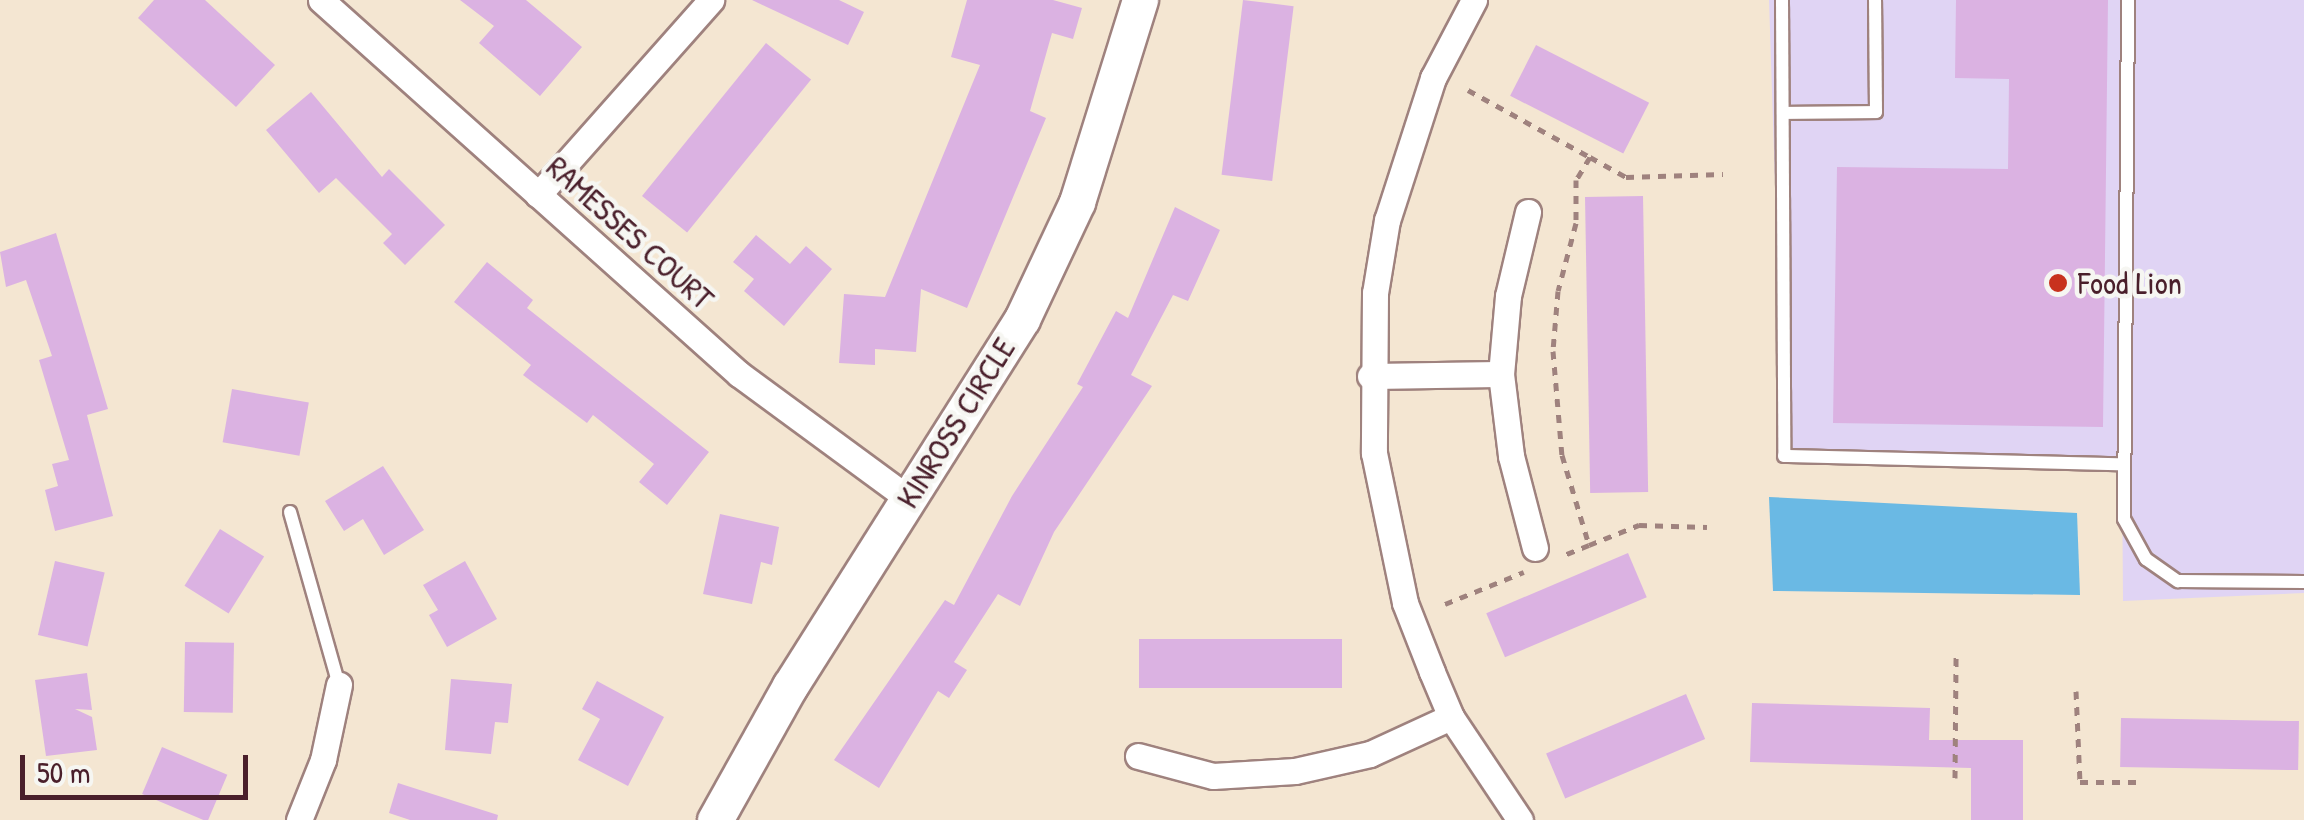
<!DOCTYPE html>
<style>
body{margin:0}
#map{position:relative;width:2304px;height:820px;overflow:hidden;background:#f4e6d2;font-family:"Patrick Hand",sans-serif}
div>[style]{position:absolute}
.built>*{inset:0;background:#e0d4f4}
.water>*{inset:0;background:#6ab9e4}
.building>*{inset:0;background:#dbb2e2;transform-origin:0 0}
.path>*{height:5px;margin-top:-2.5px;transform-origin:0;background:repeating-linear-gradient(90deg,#9f827e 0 8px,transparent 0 16px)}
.roads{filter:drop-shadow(2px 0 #9f827e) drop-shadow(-2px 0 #9f827e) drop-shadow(0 2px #9f827e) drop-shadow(0 -2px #9f827e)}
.lane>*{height:12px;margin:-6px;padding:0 6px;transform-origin:6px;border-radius:6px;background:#fff}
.street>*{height:25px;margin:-12.5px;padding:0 12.5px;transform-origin:12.5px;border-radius:12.5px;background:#fff}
.secondary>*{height:35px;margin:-17.5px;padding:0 17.5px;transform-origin:17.5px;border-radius:17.5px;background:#fff}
.dots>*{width:28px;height:28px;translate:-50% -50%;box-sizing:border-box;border:5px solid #f6f6f2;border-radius:50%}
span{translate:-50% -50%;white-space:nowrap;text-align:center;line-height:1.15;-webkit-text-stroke:9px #f6f6f2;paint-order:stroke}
.street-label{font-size:32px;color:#4a1f2b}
.poi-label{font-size:32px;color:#4a1f2b}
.left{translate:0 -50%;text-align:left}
.scale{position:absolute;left:20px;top:755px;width:228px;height:45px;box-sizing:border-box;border:5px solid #4a1f2b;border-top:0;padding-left:12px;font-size:30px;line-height:35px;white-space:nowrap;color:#4a1f2b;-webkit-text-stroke:8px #f6f6f2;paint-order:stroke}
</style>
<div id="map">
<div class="built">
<div style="clip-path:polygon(1769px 0,2304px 0,2304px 593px,2123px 601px,2122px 464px,1784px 456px)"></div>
</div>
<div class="water">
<div style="clip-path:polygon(1769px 497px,2077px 513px,2080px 595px,1773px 591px)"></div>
</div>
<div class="building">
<div style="clip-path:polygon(154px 0,205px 0,275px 65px,236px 107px,138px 18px)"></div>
<div style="clip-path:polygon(460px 0,526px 0,582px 47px,540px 96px,479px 43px,494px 26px)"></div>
<div style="clip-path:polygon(752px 0,839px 0,864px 12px,848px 45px)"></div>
<div style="clip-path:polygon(967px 0,1053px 0,1082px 8px,1073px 39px,1052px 33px,1030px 111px,1046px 118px,967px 308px,921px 289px,916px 352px,875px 349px,875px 365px,839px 363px,844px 294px,885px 297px,980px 65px,951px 57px)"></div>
<div style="left:1243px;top:0;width:51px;height:176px;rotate:7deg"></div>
<div style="clip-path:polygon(1956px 0,2108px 0,2103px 427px,1833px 423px,1837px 167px,2008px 169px,2009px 79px,1955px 78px)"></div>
<div style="left:766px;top:43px;width:58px;height:197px;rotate:39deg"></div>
<div style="left:1536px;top:45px;width:127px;height:57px;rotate:27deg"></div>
<div style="clip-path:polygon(311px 92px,382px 177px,389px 169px,445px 225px,405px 265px,383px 243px,392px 234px,336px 178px,319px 193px,266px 130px)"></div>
<div style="left:1643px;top:196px;width:296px;height:58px;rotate:89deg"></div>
<div style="clip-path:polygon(1175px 207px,1220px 230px,1188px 301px,1173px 295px,1131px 375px,1152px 386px,1054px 532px,1020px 606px,998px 594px,954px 662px,967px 670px,949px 698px,938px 691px,879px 788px,834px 760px,945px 600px,954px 605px,1012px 496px,1083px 387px,1077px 384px,1116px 311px,1128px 318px)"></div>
<div style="clip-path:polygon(56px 233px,108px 409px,87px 415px,113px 516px,55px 531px,45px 490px,58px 486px,52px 464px,69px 460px,39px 360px,52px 356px,26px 280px,6px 287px,0 252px)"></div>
<div style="clip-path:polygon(756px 235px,790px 264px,806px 246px,832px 269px,784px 326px,744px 291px,754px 279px,733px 262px)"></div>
<div style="clip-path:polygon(487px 262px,533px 300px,527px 308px,709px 452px,667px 505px,639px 482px,654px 464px,593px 415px,587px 423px,523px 375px,531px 365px,454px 302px)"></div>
<div style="left:232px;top:389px;width:78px;height:54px;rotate:10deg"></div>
<div style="clip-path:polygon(383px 466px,424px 530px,384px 555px,363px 519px,344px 531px,325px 501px)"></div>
<div style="clip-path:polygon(720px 514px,779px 527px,772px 565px,761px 562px,752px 604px,703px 594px)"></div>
<div style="left:220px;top:529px;width:52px;height:67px;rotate:32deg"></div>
<div style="left:1628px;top:553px;width:48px;height:154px;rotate:67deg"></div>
<div style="left:55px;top:561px;width:51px;height:76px;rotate:13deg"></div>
<div style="clip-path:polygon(465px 561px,497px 619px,447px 647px,429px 615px,438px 610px,423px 585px)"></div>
<div style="left:1342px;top:639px;width:49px;height:203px;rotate:90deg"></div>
<div style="left:185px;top:642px;width:49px;height:70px;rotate:1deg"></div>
<div style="clip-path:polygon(87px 673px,92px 710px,75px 709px,92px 717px,97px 750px,46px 756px,35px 680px)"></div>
<div style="clip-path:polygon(451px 679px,512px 684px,508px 723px,495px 722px,491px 754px,445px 750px)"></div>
<div style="clip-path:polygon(597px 681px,664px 717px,628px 786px,578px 760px,600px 719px,582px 709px)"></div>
<div style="left:1686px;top:694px;width:49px;height:152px;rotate:67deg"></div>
<div style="clip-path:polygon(1752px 703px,1930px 708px,1929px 740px,2023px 740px,2023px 820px,1971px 820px,1971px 768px,1750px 762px)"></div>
<div style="left:2121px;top:718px;width:178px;height:49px;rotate:1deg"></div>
<div style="left:162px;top:747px;width:71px;height:51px;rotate:23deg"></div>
<div style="clip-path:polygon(398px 783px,498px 815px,497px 820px,410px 820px,389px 813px)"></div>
</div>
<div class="path">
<div style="left:1468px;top:90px;width:139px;rotate:28.8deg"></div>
<div style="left:1590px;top:157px;width:27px;rotate:121deg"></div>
<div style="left:1576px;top:180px;width:43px;rotate:90deg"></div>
<div style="left:1576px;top:223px;width:70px;rotate:104.8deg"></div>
<div style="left:1558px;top:291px;width:60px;rotate:94.8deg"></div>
<div style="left:1553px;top:351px;width:104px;rotate:85.1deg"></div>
<div style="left:1562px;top:455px;width:94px;rotate:73.3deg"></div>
<div style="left:1589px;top:545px;width:29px;rotate:158deg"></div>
<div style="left:1590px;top:157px;width:41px;rotate:29.1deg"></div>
<div style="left:1626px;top:177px;width:97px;rotate:-1.8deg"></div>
<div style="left:1589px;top:545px;width:54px;rotate:-21.8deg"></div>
<div style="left:1639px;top:525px;width:68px;rotate:1.7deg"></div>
<div style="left:1445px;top:604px;width:85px;rotate:-22.1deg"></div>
<div style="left:2076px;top:691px;width:91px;rotate:87.5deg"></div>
<div style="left:2080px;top:782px;width:58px"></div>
<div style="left:1955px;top:778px;width:126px;rotate:-89.5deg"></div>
</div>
<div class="roads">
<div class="lane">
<div style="left:1782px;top:0;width:456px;rotate:89.7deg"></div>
<div style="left:1784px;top:456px;width:338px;rotate:1.4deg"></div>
<div style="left:2128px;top:0;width:519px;rotate:90.44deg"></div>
<div style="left:2124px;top:519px;width:46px;rotate:61.2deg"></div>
<div style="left:2146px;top:559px;width:39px;rotate:35deg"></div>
<div style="left:2178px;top:581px;width:126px;rotate:0.5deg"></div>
<div style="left:1783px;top:113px;width:93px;rotate:-0.6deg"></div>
<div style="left:1876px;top:112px;width:112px;rotate:-90.5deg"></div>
<div style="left:290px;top:512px;width:180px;rotate:74.2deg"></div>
</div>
<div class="street">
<div style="left:321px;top:0;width:561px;rotate:41.82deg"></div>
<div style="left:739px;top:374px;width:211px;rotate:36.3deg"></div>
<div style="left:1474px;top:0;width:88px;rotate:117.7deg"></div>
<div style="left:1433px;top:78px;width:149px;rotate:107.9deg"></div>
<div style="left:1387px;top:220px;width:74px;rotate:99.3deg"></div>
<div style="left:1375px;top:293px;width:160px;rotate:90.4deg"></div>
<div style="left:1374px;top:453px;width:153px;rotate:78.3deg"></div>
<div style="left:1405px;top:603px;width:74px;rotate:68.6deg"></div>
<div style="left:1432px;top:672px;width:49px;rotate:67.1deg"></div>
<div style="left:1451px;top:717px;width:124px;rotate:56.2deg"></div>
<div style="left:538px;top:195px;width:261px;rotate:-48.4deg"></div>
<div style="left:1528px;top:212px;width:86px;rotate:103.4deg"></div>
<div style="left:1508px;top:296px;width:78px;rotate:95.1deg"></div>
<div style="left:1501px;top:374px;width:83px;rotate:83deg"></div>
<div style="left:1511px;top:456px;width:95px;rotate:75.4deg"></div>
<div style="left:1370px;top:376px;width:131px;rotate:-0.9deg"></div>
<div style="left:1138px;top:756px;width:78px;rotate:14.9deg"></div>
<div style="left:1213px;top:776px;width:82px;rotate:-3.5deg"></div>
<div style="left:1295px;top:771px;width:77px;rotate:-12.8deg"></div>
<div style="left:1370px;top:754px;width:89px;rotate:-24.6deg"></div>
<div style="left:299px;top:820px;width:65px;rotate:-68.2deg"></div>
<div style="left:323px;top:760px;width:77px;rotate:-78deg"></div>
</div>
<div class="secondary">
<div style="left:715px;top:820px;width:154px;rotate:-60.8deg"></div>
<div style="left:790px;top:686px;width:434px;rotate:-57.7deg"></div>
<div style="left:1022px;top:319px;width:129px;rotate:-64.8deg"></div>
<div style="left:1077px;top:202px;width:212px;rotate:-72.7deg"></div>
</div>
</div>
<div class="dots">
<div style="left:2058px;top:283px;background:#c8321e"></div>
</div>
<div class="street-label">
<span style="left:630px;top:233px;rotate:42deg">RAMESSES COURT</span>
<span style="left:956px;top:423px;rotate:-58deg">KINROSS CIRCLE</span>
</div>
<div class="poi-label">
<span class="left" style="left:2078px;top:283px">Food Lion</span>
</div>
<div class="scale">50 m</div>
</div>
